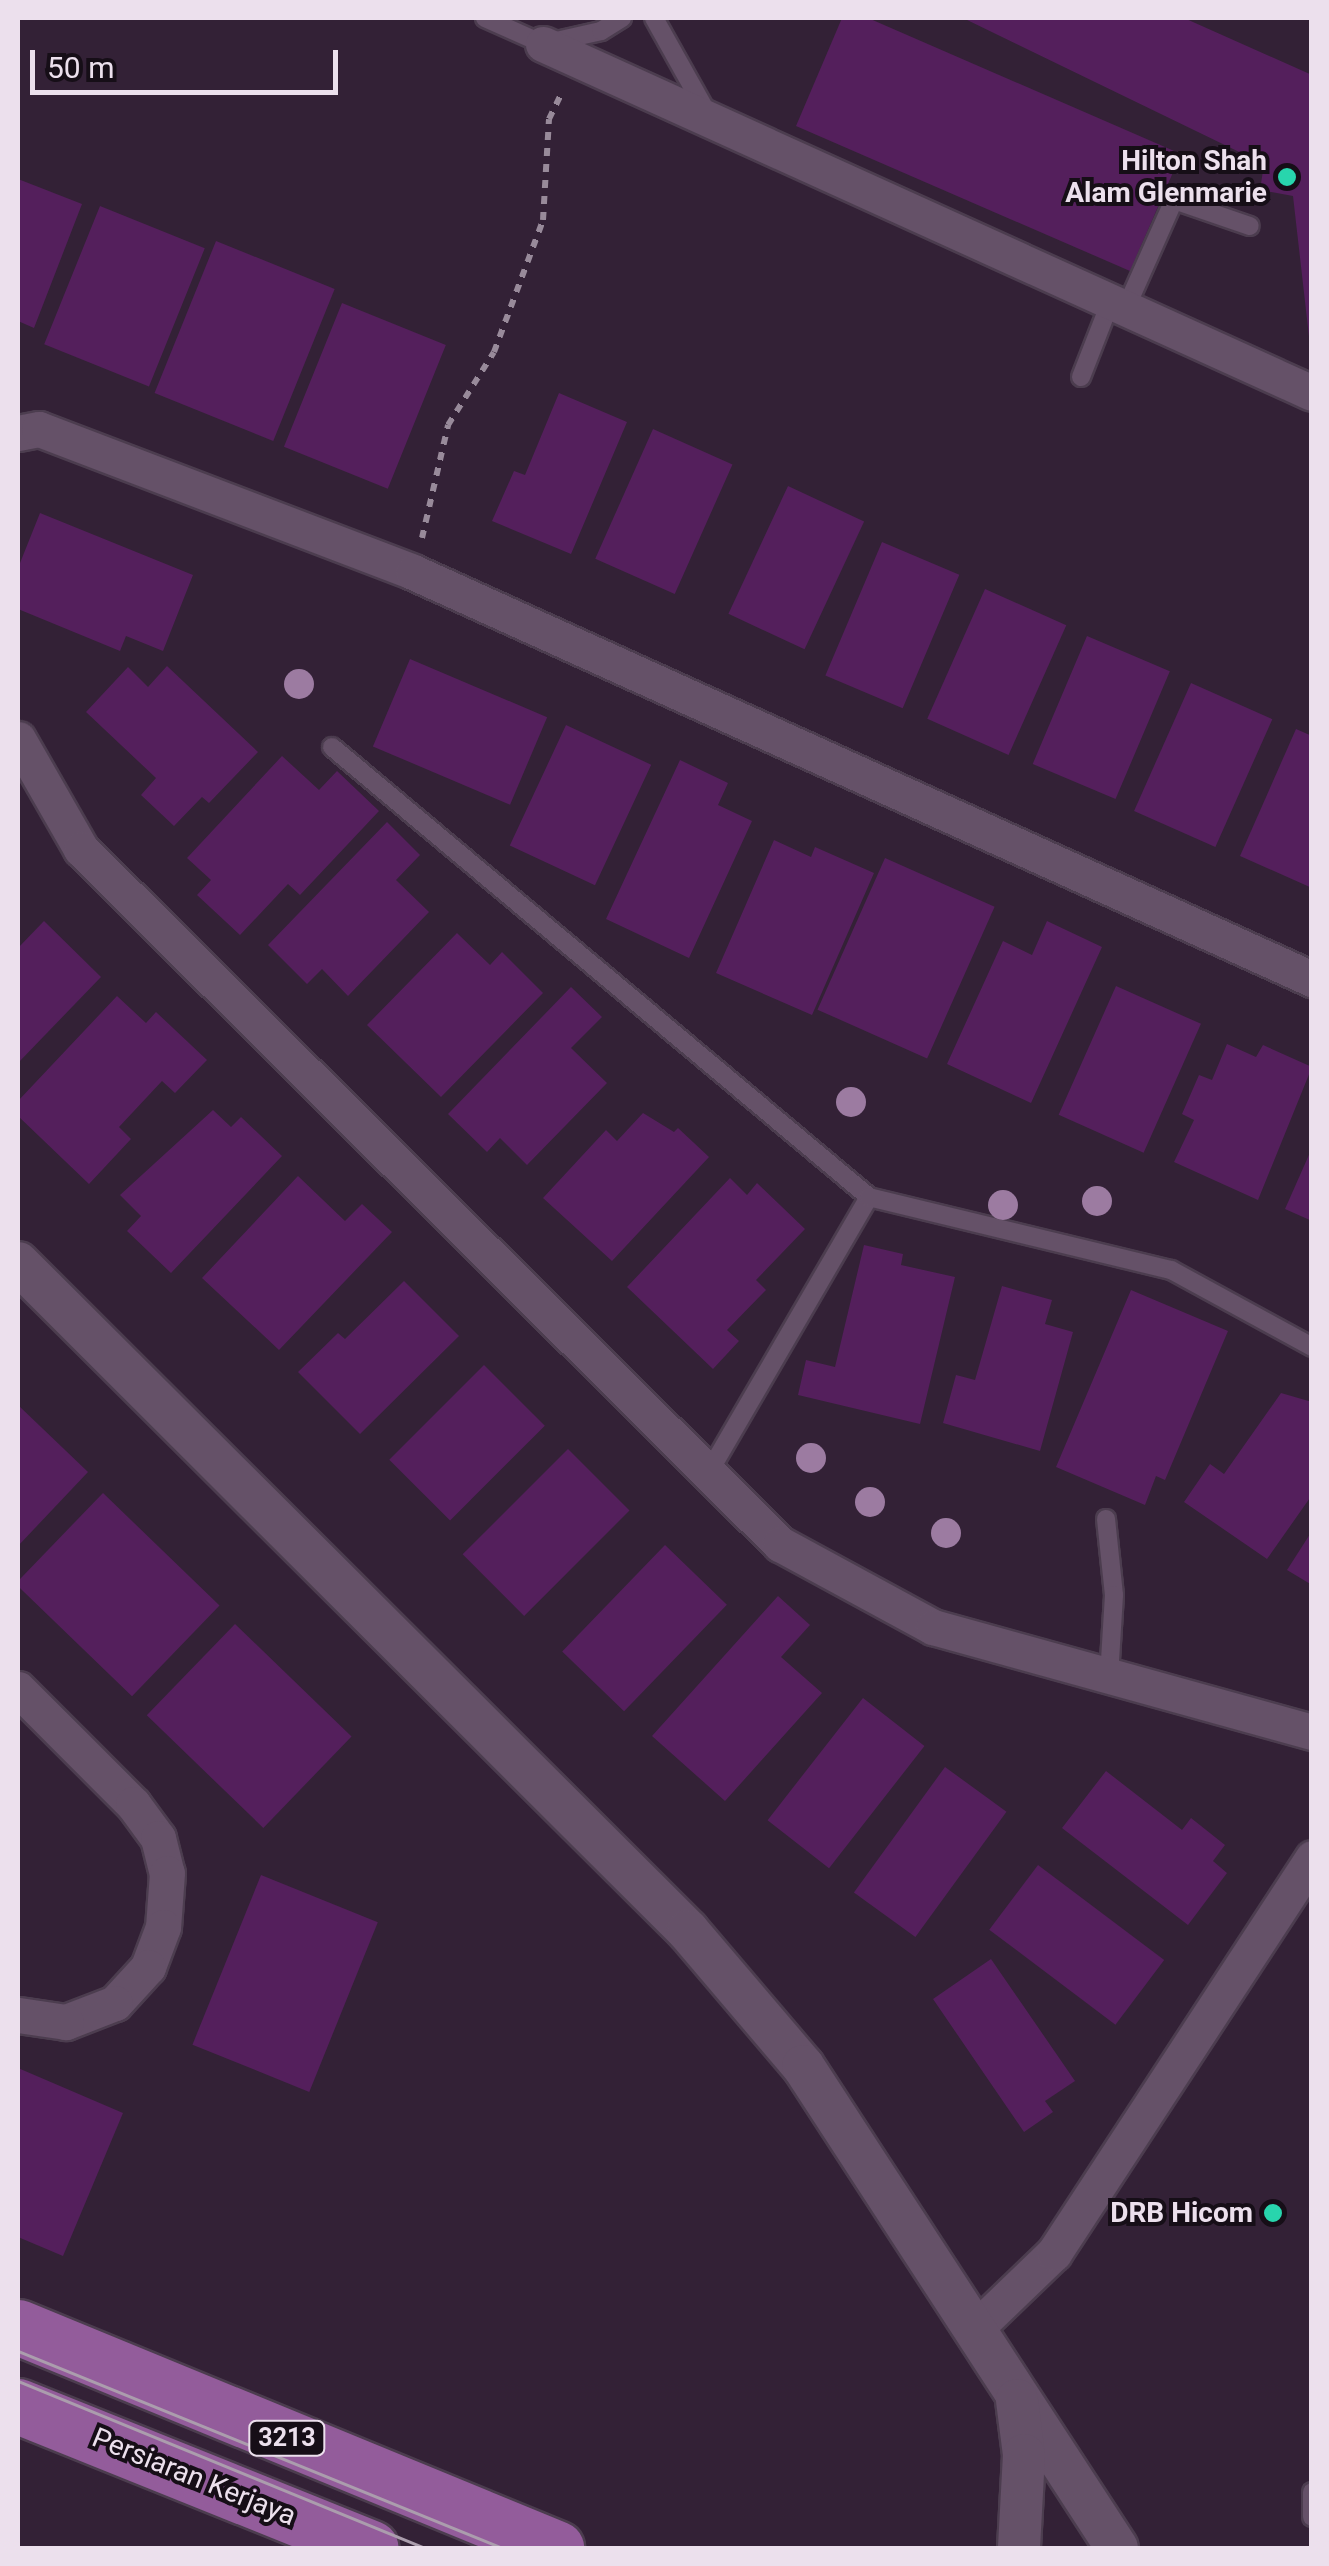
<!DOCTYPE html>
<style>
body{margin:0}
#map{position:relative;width:1329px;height:2566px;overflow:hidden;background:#332136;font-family:Roboto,sans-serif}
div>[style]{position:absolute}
.building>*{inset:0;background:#541f5c;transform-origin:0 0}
.path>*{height:6px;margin-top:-3px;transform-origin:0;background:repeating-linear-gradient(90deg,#988a9a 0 8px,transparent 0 16px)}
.roads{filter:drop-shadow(2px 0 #4c3d4f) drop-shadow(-2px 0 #4c3d4f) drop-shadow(0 2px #4c3d4f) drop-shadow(0 -2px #4c3d4f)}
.service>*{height:18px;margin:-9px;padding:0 9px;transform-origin:9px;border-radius:9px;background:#655168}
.minor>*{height:35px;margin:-17.5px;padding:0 17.5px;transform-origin:17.5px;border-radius:17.5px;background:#655168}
.tertiary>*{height:42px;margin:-21px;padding:0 21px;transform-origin:21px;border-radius:21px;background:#655168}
.primary>*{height:55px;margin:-27.5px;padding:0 27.5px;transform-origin:27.5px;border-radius:27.5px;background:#935c9b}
.tram>*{height:2.5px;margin:-1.25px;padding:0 1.25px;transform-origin:1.25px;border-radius:1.25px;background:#ab9dad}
.trees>*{width:30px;height:30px;margin:-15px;border-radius:50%;background:#9c7ba1}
.dots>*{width:28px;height:28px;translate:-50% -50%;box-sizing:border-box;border:5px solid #160e17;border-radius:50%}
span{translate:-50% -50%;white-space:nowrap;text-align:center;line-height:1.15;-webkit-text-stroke:8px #160e17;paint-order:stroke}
.shield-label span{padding:2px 8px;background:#160e17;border:2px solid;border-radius:8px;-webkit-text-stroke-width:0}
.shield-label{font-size:25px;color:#ece0ed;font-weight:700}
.poi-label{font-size:28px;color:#ece0ed;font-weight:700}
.right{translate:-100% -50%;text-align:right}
.street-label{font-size:28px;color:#ece0ed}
.frame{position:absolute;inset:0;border:20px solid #ece0ed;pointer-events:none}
.scale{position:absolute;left:30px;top:50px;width:308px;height:45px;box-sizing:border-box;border:5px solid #ece0ed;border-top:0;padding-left:12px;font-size:30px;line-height:35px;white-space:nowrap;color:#ece0ed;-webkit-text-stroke:8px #160e17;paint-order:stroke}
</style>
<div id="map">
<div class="building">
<div style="clip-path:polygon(842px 18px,868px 18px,1181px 154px,1130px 271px,796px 126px)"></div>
<div style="clip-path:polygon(963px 18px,1184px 18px,1312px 75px,1312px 363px,1293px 196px,1260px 190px,1264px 164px)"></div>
<div style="clip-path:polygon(18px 179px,82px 204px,34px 328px,18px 321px)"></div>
<div style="left:100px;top:206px;width:113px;height:149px;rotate:22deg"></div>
<div style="left:216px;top:241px;width:128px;height:164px;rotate:22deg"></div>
<div style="left:342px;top:303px;width:112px;height:155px;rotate:22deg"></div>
<div style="clip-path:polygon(559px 393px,627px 422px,571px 554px,492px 521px,514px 471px,525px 475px)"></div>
<div style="left:653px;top:429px;width:87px;height:142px;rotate:24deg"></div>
<div style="left:788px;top:486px;width:84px;height:141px;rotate:25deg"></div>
<div style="clip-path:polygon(40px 513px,193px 575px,163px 651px,126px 636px,120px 651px,18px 609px,18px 568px)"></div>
<div style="left:882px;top:542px;width:84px;height:145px;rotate:23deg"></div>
<div style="left:985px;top:589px;width:89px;height:142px;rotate:24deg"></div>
<div style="left:1087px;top:636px;width:90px;height:139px;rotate:23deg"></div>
<div style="left:410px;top:659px;width:149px;height:95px;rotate:23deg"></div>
<div style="clip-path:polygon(167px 666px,258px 752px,209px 803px,202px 797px,174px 826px,141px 795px,156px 778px,86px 712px,128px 667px,148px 687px)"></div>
<div style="left:1191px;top:683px;width:89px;height:140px;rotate:24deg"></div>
<div style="left:566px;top:725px;width:94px;height:133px;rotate:25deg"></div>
<div style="clip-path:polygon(1296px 729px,1312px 736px,1312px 888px,1240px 856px)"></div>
<div style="clip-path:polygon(282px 756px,319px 790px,337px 771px,379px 811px,300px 895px,288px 884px,240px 935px,197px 895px,211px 880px,187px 858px)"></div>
<div style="clip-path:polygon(680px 760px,728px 783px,718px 805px,752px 821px,689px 958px,606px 919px)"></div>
<div style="clip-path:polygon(387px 822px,420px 855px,396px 880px,429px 912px,348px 996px,322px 969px,307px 984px,268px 945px)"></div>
<div style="clip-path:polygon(774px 840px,811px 857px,815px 847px,874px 873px,812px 1015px,716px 973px)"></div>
<div style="left:885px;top:858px;width:120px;height:166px;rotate:24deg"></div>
<div style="clip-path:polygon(44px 921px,101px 977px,18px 1063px,18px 948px)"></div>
<div style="clip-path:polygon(1047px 921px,1102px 947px,1031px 1103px,947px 1064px,1003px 941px,1032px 955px)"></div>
<div style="clip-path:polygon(457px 933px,490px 965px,502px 952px,543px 993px,441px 1097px,367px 1025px)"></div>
<div style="left:1116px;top:986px;width:93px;height:141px;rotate:24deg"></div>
<div style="clip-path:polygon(571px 987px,602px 1017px,571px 1048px,607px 1083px,527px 1165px,500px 1138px,487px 1152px,448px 1114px)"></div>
<div style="clip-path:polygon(117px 996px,146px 1023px,156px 1012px,207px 1060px,175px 1093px,162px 1081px,119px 1127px,131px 1139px,89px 1184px,18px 1116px,18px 1101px)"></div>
<div style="clip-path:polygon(1227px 1044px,1256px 1057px,1263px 1045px,1312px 1067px,1258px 1200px,1174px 1162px,1194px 1120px,1182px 1114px,1199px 1075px,1212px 1080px)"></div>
<div style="clip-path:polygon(213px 1110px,231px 1127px,241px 1117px,282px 1156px,171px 1273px,127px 1231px,141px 1216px,120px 1195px)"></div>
<div style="clip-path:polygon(643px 1113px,674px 1132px,678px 1128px,709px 1157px,612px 1261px,543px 1198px,606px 1130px,617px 1141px)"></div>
<div style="clip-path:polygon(1312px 1148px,1312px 1221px,1285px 1209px)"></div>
<div style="clip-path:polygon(298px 1176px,345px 1221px,362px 1204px,392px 1232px,279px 1350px,202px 1278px)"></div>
<div style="clip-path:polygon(730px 1178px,747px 1195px,757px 1183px,805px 1229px,756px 1280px,766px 1290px,727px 1330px,739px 1341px,713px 1369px,627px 1287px)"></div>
<div style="clip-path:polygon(864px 1245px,903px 1254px,901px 1265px,955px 1277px,920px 1424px,798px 1395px,806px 1360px,835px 1367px)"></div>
<div style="clip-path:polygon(404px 1281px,459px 1336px,360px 1434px,298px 1372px,338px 1333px,345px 1339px)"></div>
<div style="clip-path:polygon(1002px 1286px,1052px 1300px,1045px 1324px,1073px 1332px,1040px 1451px,943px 1423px,956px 1375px,975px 1380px)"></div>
<div style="clip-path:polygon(1131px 1290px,1228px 1331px,1165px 1480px,1156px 1476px,1145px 1505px,1056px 1467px)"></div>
<div style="left:484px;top:1365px;width:86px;height:134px;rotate:45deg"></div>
<div style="clip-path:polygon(1281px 1393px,1312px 1402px,1312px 1495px,1267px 1559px,1184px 1502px,1210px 1464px,1224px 1474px)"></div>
<div style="clip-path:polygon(18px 1405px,88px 1472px,18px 1546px)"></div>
<div style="left:568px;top:1449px;width:87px;height:149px;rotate:45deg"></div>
<div style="left:103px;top:1493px;width:162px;height:126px;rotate:44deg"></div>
<div style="clip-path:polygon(1312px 1531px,1312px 1585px,1287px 1570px)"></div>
<div style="left:665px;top:1545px;width:86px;height:148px;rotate:44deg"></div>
<div style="clip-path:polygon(778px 1596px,810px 1625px,781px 1657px,822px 1693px,725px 1801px,652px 1736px)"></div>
<div style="left:235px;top:1624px;width:162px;height:127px;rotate:44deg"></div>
<div style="left:863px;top:1698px;width:78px;height:155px;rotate:38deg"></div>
<div style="left:945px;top:1767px;width:76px;height:155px;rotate:36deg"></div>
<div style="clip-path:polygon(1106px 1771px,1182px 1830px,1191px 1818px,1225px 1845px,1213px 1861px,1227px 1873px,1188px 1925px,1062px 1828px)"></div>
<div style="left:1038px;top:1865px;width:158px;height:81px;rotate:37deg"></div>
<div style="left:261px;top:1875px;width:126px;height:183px;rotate:22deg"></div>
<div style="clip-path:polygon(991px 1959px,1075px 2081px,1045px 2101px,1053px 2112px,1024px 2132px,933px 1999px)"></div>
<div style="clip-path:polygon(18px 2068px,123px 2113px,63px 2256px,18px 2237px)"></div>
</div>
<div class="path">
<div style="left:422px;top:538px;width:116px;rotate:-77deg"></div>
<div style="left:448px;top:425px;width:86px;rotate:-57.8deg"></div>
<div style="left:494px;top:352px;width:141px;rotate:-69.6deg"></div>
<div style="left:543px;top:220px;width:101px;rotate:-86.6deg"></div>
<div style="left:549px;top:119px;width:28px;rotate:-64deg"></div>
</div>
<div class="roads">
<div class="service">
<div style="left:485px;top:18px;width:64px;rotate:24.1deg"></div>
<div style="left:543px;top:44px;width:59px;rotate:-12.6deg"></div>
<div style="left:601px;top:31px;width:25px;rotate:-32deg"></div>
<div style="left:654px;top:18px;width:109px;rotate:60.8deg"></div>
<div style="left:1125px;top:310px;width:120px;rotate:-66deg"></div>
<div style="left:1174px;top:200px;width:80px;rotate:18.9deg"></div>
<div style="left:1081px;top:377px;width:79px;rotate:-68.6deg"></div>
<div style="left:332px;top:747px;width:701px;rotate:39.96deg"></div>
<div style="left:869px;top:1197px;width:318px;rotate:120.2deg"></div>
<div style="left:869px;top:1197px;width:311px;rotate:13.6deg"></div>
<div style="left:1171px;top:1270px;width:161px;rotate:28.6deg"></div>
<div style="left:1106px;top:1519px;width:76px;rotate:84deg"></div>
<div style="left:1114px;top:1595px;width:81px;rotate:93.5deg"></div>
<div style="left:1312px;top:2492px;width:25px;rotate:90deg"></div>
</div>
<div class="minor">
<div style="left:543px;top:44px;width:844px;rotate:24.41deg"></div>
<div style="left:18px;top:433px;width:21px;rotate:-11deg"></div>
<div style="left:39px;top:429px;width:400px;rotate:20.9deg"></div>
<div style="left:413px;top:572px;width:987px;rotate:24.36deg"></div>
<div style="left:18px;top:739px;width:127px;rotate:60.2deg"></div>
<div style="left:81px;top:849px;width:986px;rotate:44.84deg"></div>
<div style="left:780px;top:1544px;width:174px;rotate:28.5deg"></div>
<div style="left:933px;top:1627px;width:393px;rotate:15.5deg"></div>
<div style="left:18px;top:1689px;width:163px;rotate:45deg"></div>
<div style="left:133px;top:1804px;width:42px;rotate:53.7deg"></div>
<div style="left:158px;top:1838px;width:36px;rotate:76deg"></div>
<div style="left:167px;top:1873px;width:54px;rotate:94.2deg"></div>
<div style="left:163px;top:1927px;width:43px;rotate:110.6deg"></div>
<div style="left:148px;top:1967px;width:49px;rotate:132.5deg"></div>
<div style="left:115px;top:2003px;width:53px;rotate:158.8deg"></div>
<div style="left:66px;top:2022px;width:49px;rotate:-171.7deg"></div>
<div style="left:977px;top:2327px;width:107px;rotate:-43.9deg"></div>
<div style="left:1054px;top:2253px;width:472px;rotate:-56.8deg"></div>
</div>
<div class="tertiary">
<div style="left:18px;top:1263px;width:946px;rotate:44.91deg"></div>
<div style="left:688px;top:1931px;width:177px;rotate:49.6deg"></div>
<div style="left:803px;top:2066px;width:575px;rotate:56.92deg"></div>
<div style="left:1017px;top:2400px;width:55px;rotate:82.7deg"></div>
<div style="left:1024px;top:2455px;width:93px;rotate:93.1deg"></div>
</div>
<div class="primary">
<div style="left:18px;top:2327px;width:582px;rotate:22.33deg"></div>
<div style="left:18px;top:2406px;width:380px;rotate:21.9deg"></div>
</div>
</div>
<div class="tram">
<div style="left:18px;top:2351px;width:523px;rotate:22.11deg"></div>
<div style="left:18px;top:2381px;width:440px;rotate:22.3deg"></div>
</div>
<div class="trees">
<div style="left:299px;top:684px"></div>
<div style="left:851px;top:1102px"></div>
<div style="left:1097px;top:1201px"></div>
<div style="left:1003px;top:1205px"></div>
<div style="left:811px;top:1458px"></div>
<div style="left:870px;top:1502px"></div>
<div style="left:946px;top:1533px"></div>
</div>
<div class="dots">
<div style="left:1287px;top:177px;background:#28d5ad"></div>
<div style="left:1273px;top:2213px;background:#28d5ad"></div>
</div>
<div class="shield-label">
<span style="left:287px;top:2438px">3213</span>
</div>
<div class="poi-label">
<span class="right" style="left:1267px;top:177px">Hilton Shah<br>Alam Glenmarie</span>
<span class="right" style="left:1253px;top:2213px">DRB Hicom</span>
</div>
<div class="street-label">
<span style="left:194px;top:2477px;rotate:22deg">Persiaran Kerjaya</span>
</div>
<div class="frame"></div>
<div class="scale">50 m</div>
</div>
